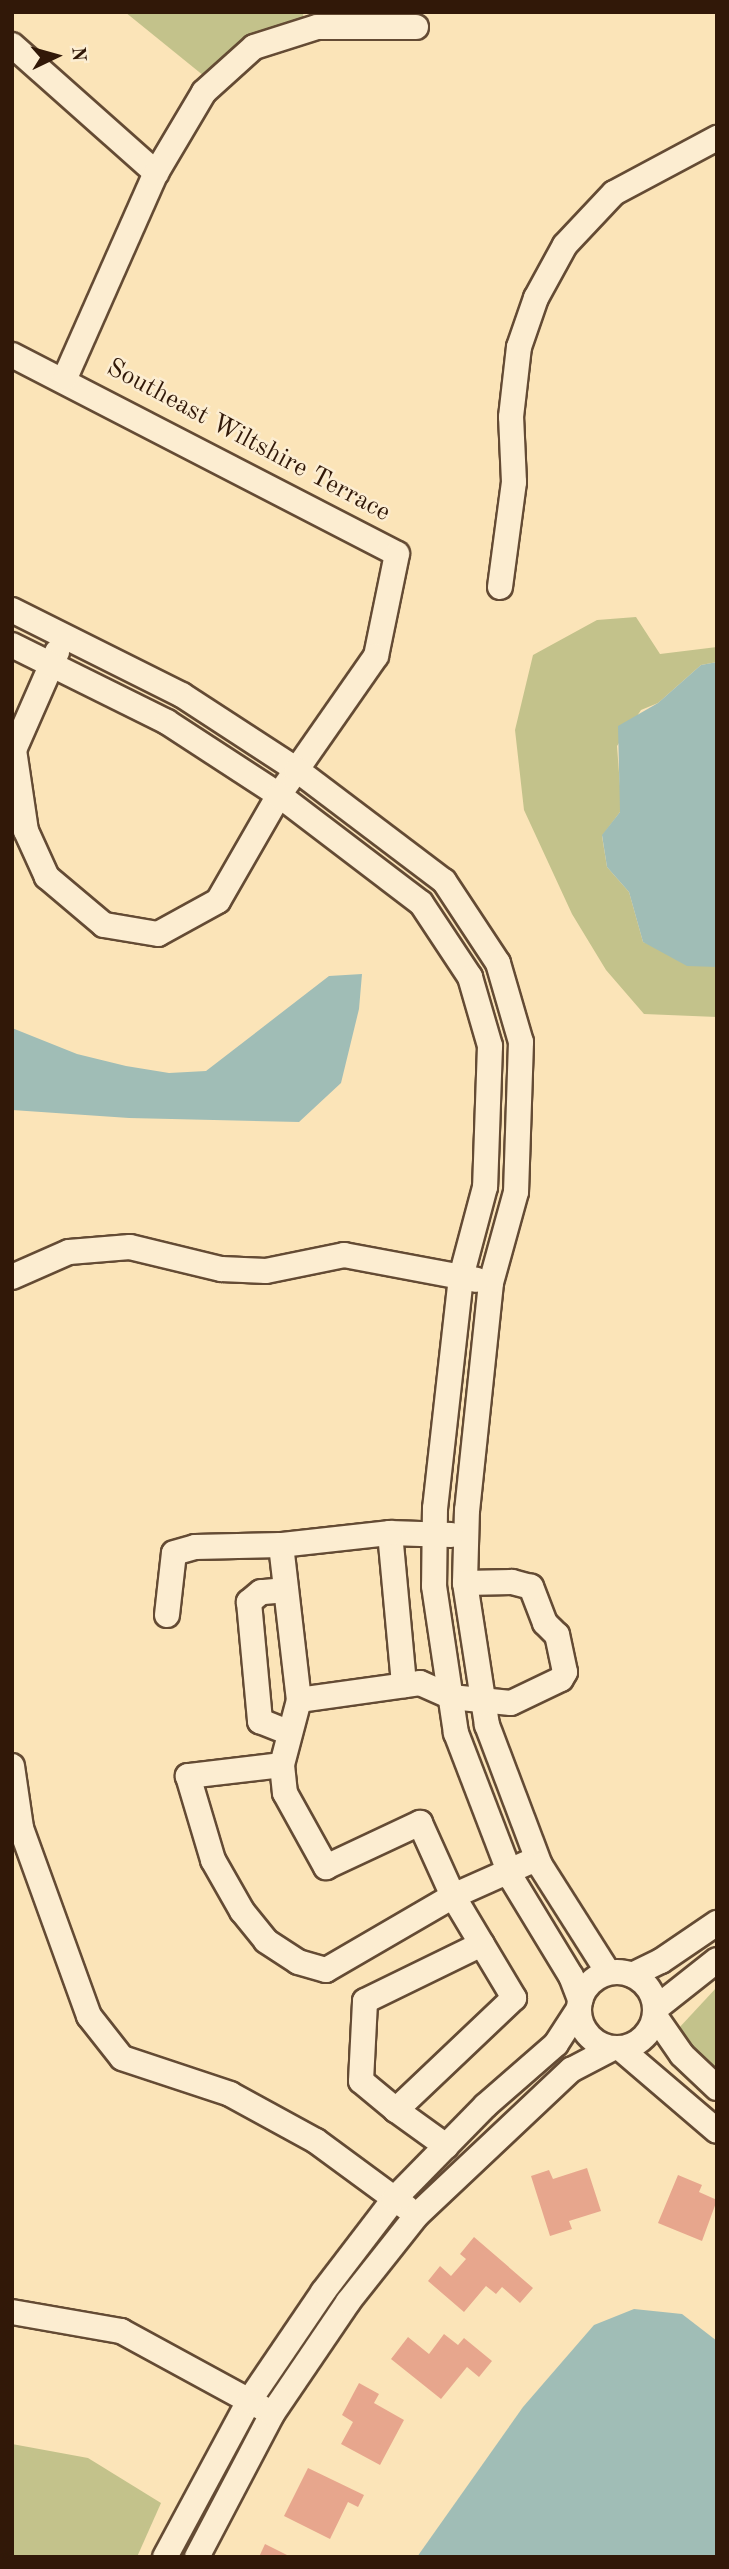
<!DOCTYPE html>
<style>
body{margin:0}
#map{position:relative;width:729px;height:2569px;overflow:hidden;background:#fbe4b8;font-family:"Old Standard TT",serif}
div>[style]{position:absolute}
.green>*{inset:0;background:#c3c28b}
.water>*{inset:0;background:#a0bdb6}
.building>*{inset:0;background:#e7a68d}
.roads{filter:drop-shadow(2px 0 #644b34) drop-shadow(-2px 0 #644b34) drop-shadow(0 2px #644b34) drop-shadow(0 -2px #644b34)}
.minor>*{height:24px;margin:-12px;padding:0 12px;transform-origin:12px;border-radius:12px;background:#fcedd1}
.minor>.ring{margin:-12px;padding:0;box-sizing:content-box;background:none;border:24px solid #fcedd1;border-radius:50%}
span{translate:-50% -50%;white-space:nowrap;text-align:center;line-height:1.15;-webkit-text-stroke:5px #fcedd1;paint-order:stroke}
.street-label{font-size:26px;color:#311808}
.frame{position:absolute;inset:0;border:14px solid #311808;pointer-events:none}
.north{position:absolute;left:21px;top:21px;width:70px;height:70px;-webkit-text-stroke:5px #fcedd1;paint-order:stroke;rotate:85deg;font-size:19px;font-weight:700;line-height:28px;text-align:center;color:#311808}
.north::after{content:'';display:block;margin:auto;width:24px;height:32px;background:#311808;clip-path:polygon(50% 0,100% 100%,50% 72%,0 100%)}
</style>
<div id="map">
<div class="green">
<div style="clip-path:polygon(125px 12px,303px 12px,304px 22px,204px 76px)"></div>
<div style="clip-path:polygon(636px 617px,660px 654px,717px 647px,717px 662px,701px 665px,658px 703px,641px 710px,617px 746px,621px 799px,620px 812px,602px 836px,607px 867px,629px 892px,643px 942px,717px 967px,717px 1017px,644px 1014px,606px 970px,572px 914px,524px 810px,515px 730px,533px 655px,597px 620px)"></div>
<div style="clip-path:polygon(717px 1987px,717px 2074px,690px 2050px,678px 2029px)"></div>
<div style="clip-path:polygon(12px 2444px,88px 2458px,161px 2503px,137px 2557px,12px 2557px)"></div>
</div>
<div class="water">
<div style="clip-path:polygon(717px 662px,717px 967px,687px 966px,643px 942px,629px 892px,607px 867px,602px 835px,620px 812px,618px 726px,658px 703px,701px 665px)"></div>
<div style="clip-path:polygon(362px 974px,359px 1009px,341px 1083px,299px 1122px,129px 1118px,12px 1110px,12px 1028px,77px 1054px,126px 1066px,169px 1073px,206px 1071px,329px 976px)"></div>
<div style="clip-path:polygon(634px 2309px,682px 2314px,717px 2341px,717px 2557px,417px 2557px,523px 2407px,594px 2325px)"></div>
</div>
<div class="building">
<div style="clip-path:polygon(587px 2168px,601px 2211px,569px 2221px,572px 2229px,550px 2236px,531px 2176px,549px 2170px,553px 2179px)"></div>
<div style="clip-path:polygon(678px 2175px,702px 2185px,699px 2192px,717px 2200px,702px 2241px,658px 2223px)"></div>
<div style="clip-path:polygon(474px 2237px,533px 2288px,520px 2303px,502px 2287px,496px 2294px,486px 2286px,464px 2312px,428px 2281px,440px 2266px,451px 2276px,466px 2259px,460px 2254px)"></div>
<div style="clip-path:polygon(444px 2334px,458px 2345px,464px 2338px,492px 2361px,479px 2377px,467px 2367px,441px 2399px,391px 2359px,408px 2337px,429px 2354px)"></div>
<div style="clip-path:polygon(359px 2383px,379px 2394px,374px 2403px,404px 2420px,380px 2465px,341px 2444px,353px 2422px,342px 2415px)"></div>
<div style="clip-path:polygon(308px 2468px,364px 2495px,358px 2507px,348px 2502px,330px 2539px,284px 2516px)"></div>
<div style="clip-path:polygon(265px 2544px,291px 2557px,259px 2557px)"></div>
</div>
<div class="roads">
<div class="minor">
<div style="left:12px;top:45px;width:193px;rotate:41.6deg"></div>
<div style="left:12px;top:355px;width:433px;rotate:27.3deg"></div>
<div style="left:397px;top:554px;width:104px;rotate:101.6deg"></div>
<div style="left:376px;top:656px;width:169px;rotate:124.9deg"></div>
<div style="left:279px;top:795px;width:122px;rotate:119.9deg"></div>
<div style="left:218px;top:901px;width:68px;rotate:151.2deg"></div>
<div style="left:158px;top:934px;width:55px;rotate:-170.5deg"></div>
<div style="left:104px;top:925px;width:75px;rotate:-139.9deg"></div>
<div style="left:47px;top:877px;width:51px;rotate:-114.5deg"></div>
<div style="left:26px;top:831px;width:82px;rotate:-98.4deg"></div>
<div style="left:14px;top:750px;width:107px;rotate:-66.3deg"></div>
<div style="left:65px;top:378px;width:224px;rotate:-66.1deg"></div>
<div style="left:156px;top:173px;width:94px;rotate:-59.3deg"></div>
<div style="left:204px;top:92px;width:67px;rotate:-42deg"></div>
<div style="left:254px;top:47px;width:66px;rotate:-17.6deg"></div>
<div style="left:317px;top:27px;width:99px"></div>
<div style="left:500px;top:587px;width:106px;rotate:-82.4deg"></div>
<div style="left:514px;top:482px;width:65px;rotate:-92.6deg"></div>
<div style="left:511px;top:417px;width:70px;rotate:-83.5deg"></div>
<div style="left:519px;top:347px;width:52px;rotate:-70.9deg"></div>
<div style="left:536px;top:298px;width:60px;rotate:-61.3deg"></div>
<div style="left:565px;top:245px;width:71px;rotate:-46.7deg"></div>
<div style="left:614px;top:193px;width:117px;rotate:-28.1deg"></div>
<div style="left:12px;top:610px;width:190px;rotate:26.6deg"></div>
<div style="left:182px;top:695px;width:137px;rotate:33.1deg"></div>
<div style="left:297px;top:770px;width:184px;rotate:37.1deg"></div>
<div style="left:444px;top:881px;width:98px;rotate:56.6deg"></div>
<div style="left:498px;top:963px;width:82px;rotate:73.8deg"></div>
<div style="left:521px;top:1042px;width:150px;rotate:91.9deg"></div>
<div style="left:516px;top:1192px;width:94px;rotate:105.4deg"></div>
<div style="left:491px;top:1283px;width:228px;rotate:96deg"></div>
<div style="left:467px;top:1510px;width:73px;rotate:91.6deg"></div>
<div style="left:465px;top:1583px;width:144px;rotate:81.2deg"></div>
<div style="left:487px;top:1725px;width:150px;rotate:69.3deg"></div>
<div style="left:540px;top:1865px;width:127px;rotate:57.6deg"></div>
<div style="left:12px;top:645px;width:173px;rotate:26.4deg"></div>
<div style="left:167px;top:722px;width:134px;rotate:33.1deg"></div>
<div style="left:279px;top:795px;width:178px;rotate:37.3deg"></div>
<div style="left:421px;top:903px;width:89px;rotate:56.5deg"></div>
<div style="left:470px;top:977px;width:72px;rotate:73.8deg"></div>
<div style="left:490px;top:1046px;width:141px;rotate:92deg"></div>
<div style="left:485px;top:1187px;width:93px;rotate:104.9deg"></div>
<div style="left:461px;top:1277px;width:232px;rotate:96.4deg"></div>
<div style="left:435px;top:1508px;width:78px;rotate:90.7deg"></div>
<div style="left:434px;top:1586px;width:149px;rotate:81.5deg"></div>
<div style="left:456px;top:1733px;width:156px;rotate:69deg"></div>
<div style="left:512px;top:1879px;width:114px;rotate:58.7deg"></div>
<div style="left:571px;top:1976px;width:26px;rotate:69deg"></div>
<div style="left:12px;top:1277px;width:62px;rotate:-23.7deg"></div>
<div style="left:69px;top:1252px;width:61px;rotate:-4.7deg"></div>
<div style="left:130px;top:1247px;width:94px;rotate:13.6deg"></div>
<div style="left:221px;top:1269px;width:45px;rotate:2.5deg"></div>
<div style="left:266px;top:1271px;width:80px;rotate:-11.6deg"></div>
<div style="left:344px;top:1255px;width:135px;rotate:10.6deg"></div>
<div style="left:390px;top:1533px;width:153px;rotate:84.7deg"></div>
<div style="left:451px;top:1535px;width:61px;rotate:-178.1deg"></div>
<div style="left:390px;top:1533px;width:110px;rotate:173.7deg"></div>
<div style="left:281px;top:1545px;width:156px;rotate:83.4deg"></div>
<div style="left:299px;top:1700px;width:67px;rotate:104.7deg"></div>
<div style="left:282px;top:1765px;width:28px;rotate:84deg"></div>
<div style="left:285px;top:1793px;width:85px;rotate:61deg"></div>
<div style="left:326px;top:1867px;width:104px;rotate:-25.1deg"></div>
<div style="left:420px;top:1823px;width:80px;rotate:65.7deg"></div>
<div style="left:453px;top:1896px;width:79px;rotate:-24deg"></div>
<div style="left:286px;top:1590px;width:25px;rotate:175deg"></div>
<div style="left:261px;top:1592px;width:16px;rotate:140deg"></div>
<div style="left:249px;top:1602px;width:120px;rotate:84.7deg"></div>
<div style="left:260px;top:1721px;width:32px;rotate:22deg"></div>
<div style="left:167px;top:1615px;width:62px;rotate:-83.6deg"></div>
<div style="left:174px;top:1553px;width:22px;rotate:-16deg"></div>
<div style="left:195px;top:1547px;width:86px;rotate:-1.3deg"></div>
<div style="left:299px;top:1700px;width:122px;rotate:-8deg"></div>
<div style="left:420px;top:1683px;width:34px;rotate:24deg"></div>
<div style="left:451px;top:1697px;width:60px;rotate:5.7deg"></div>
<div style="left:511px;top:1703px;width:55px;rotate:-25.6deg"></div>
<div style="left:561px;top:1679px;width:8px;rotate:-60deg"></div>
<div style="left:565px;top:1672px;width:38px;rotate:-102deg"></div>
<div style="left:557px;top:1635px;width:17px;rotate:-135deg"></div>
<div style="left:545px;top:1623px;width:39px;rotate:-111deg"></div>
<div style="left:531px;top:1587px;width:20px;rotate:-165deg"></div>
<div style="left:512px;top:1582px;width:47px;rotate:178.8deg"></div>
<div style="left:282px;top:1765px;width:95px;rotate:173.3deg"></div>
<div style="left:188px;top:1776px;width:88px;rotate:73.4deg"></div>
<div style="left:213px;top:1860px;width:59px;rotate:60.4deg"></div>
<div style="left:242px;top:1911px;width:38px;rotate:51deg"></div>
<div style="left:266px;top:1941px;width:38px;rotate:33deg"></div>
<div style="left:298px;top:1962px;width:29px;rotate:16deg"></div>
<div style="left:326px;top:1970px;width:147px;rotate:-30.2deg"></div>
<div style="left:453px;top:1896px;width:119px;rotate:59.1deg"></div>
<div style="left:514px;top:1998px;width:163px;rotate:136.5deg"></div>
<div style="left:396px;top:2110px;width:62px;rotate:35.8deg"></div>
<div style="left:12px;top:1766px;width:63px;rotate:81.7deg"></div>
<div style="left:21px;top:1828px;width:200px;rotate:70.1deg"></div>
<div style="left:89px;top:2016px;width:53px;rotate:51.8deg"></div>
<div style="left:122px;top:2058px;width:114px;rotate:18.4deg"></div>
<div style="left:230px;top:2094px;width:98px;rotate:28.7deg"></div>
<div style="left:316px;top:2141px;width:112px;rotate:36.3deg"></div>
<div class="ring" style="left:579px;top:1972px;width:52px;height:52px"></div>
<div style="left:632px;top:1975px;width:32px;rotate:-26deg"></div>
<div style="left:661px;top:1961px;width:68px;rotate:-34.2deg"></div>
<div style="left:655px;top:2009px;width:79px;rotate:-38.3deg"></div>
<div style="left:655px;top:2016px;width:47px;rotate:55.3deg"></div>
<div style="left:682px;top:2055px;width:48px;rotate:43.3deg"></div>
<div style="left:621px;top:2049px;width:126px;rotate:40.5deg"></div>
<div style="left:396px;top:2110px;width:45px;rotate:-140.4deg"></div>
<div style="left:361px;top:2081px;width:80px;rotate:-87.1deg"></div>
<div style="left:365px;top:2001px;width:130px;rotate:-26deg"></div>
<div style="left:12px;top:2312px;width:111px;rotate:9.9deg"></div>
<div style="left:121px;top:2331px;width:161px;rotate:28.6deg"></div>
<div style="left:165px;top:2557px;width:177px;rotate:-61.7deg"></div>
<div style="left:249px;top:2401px;width:132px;rotate:-55.8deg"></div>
<div style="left:323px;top:2292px;width:117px;rotate:-52.6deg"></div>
<div style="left:394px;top:2199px;width:130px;rotate:-45.6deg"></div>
<div style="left:485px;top:2106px;width:94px;rotate:-41.1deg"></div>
<div style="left:556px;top:2044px;width:40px;rotate:-57.1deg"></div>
<div style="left:197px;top:2557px;width:161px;rotate:-62.3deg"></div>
<div style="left:272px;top:2414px;width:135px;rotate:-55.8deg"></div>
<div style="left:348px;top:2302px;width:111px;rotate:-51.6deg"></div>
<div style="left:417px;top:2215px;width:212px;rotate:-43.3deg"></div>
<div style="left:571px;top:2070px;width:45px;rotate:-27.7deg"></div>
</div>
</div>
<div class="street-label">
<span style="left:248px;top:441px;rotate:28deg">Southeast Wiltshire Terrace</span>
</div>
<div class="frame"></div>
<div class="north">N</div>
</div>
